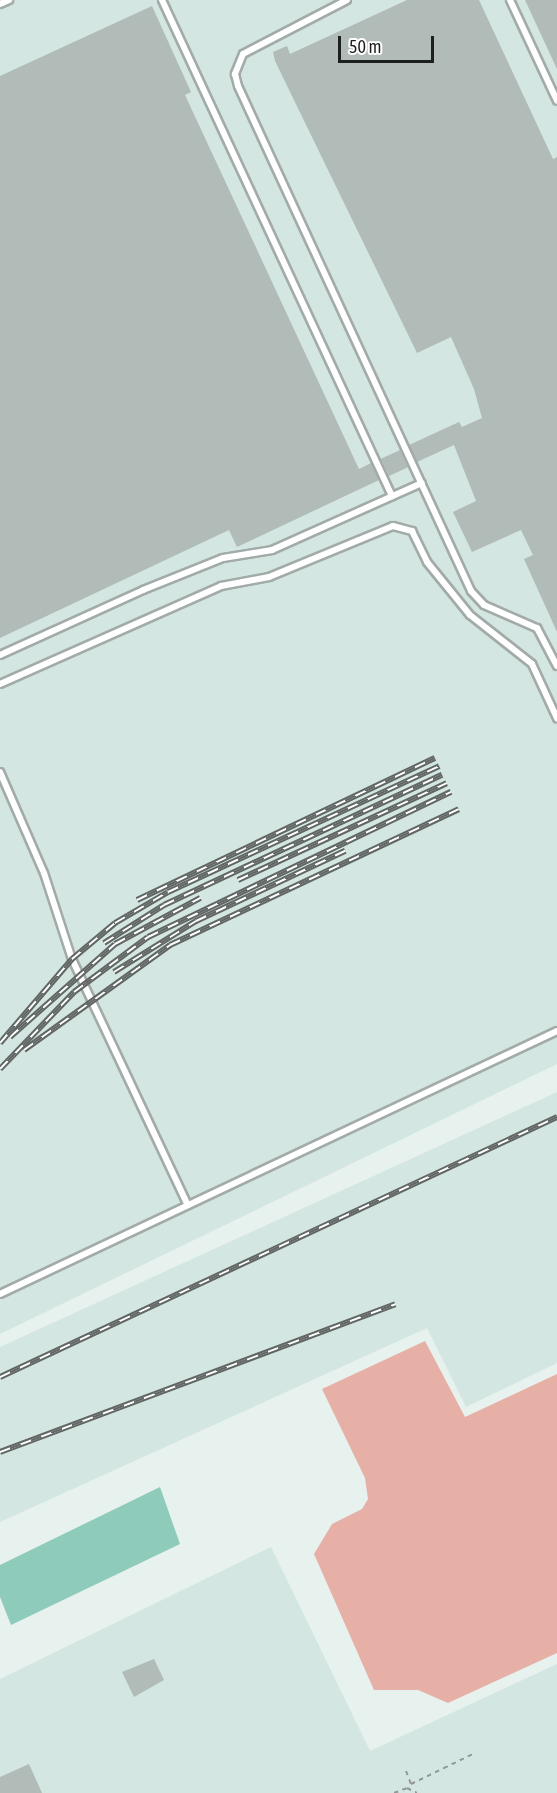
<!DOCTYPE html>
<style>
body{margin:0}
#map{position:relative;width:557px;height:1793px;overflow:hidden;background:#e7f1ee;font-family:"Asap Condensed",sans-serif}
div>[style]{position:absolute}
.built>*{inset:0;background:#d3e6e1}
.forest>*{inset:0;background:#e7b0a6}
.water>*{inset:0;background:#8ecbbb}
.building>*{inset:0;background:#b1bbb8;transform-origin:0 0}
.path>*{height:2px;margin-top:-1px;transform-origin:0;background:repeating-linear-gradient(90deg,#919896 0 4.5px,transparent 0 9px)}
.roads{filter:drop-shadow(2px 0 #a2aba8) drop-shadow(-2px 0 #a2aba8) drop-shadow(0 2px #a2aba8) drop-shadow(0 -2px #a2aba8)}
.lane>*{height:6px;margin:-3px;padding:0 3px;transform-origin:3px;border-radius:3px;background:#fff}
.rail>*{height:6px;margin-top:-3px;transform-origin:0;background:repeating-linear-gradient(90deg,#fff 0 11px,#616664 0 22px);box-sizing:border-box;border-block:2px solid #616664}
span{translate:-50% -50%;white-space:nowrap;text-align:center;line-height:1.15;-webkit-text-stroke:5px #fff;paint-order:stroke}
.scale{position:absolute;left:338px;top:36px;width:96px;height:27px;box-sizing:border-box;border:3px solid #1d201f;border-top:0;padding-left:8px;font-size:18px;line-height:21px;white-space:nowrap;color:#1d201f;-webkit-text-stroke:4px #fff;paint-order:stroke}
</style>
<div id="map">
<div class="built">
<div style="clip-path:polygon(0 0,557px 0,557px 1064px,0 1334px)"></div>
<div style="clip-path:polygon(557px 1092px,557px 1363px,466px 1407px,427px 1328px,0 1522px,0 1347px)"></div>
<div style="clip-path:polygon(271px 1547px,370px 1751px,557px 1664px,557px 1793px,0 1793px,0 1679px)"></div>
</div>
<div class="forest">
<div style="clip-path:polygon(425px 1341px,465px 1417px,557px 1374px,557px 1653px,448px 1703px,418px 1690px,374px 1690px,314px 1554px,332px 1524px,362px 1509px,368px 1499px,365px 1478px,322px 1389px)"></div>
</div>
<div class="water">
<div style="clip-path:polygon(160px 1487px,180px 1544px,11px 1625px,0 1597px,0 1565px)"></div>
</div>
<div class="building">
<div style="clip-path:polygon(407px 0,479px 0,553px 159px,557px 157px,557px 632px,524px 559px,533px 555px,521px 530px,472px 552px,453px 512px,476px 501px,454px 445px,417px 462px,409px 445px,459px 422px,462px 427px,482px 418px,474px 389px,451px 337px,417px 353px,275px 61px,273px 52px,287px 46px,290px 54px)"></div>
<div style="clip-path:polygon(525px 0,557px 0,557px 69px)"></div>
<div style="clip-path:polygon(152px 6px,191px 92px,185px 95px,359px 469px,371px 463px,379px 480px,237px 547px,229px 530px,0 638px,0 76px)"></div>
<div style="left:400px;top:450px;width:19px;height:21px;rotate:65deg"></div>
<div style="clip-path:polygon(154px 1659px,164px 1680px,134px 1697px,122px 1672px)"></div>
<div style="clip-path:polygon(29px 1764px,42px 1793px,0 1793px,0 1777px)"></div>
</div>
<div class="path">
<div style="left:406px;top:1771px;width:14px;rotate:69deg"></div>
<div style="left:411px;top:1784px;width:69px;rotate:-25.8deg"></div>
<div style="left:394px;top:1793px;width:14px;rotate:-21deg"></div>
<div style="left:407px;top:1788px;width:11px;rotate:27deg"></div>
</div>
<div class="roads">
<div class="lane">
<div style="left:162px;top:0;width:547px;rotate:65.12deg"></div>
<div style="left:347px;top:0;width:117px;rotate:152.6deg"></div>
<div style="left:243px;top:54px;width:22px;rotate:112deg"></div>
<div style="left:235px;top:74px;width:12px;rotate:76deg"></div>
<div style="left:238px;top:86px;width:556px;rotate:65.23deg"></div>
<div style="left:471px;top:591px;width:19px;rotate:47deg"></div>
<div style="left:484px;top:605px;width:58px;rotate:23.5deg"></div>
<div style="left:537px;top:628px;width:43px;rotate:62.2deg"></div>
<div style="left:510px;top:0;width:111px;rotate:65deg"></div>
<div style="left:0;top:4px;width:10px;rotate:-24deg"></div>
<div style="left:0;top:655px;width:157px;rotate:-24.4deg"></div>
<div style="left:143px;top:590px;width:86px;rotate:-21.8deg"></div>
<div style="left:223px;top:558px;width:50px;rotate:-9.3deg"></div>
<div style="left:272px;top:550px;width:164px;rotate:-24.1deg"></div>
<div style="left:0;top:684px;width:242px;rotate:-23.9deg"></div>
<div style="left:221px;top:586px;width:49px;rotate:-10.6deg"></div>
<div style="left:269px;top:577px;width:134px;rotate:-22.4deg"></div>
<div style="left:393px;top:526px;width:20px;rotate:15deg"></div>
<div style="left:412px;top:531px;width:34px;rotate:64deg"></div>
<div style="left:427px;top:562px;width:68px;rotate:50.9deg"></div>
<div style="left:470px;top:615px;width:79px;rotate:38.3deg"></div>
<div style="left:532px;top:664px;width:60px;rotate:65.2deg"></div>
<div style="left:0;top:772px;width:110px;rotate:66.5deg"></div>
<div style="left:44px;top:873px;width:90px;rotate:72deg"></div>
<div style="left:72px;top:959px;width:272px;rotate:64.8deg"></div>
<div style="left:0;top:1294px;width:616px;rotate:-25.28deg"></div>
</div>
</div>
<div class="rail">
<div style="left:238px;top:880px;width:230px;rotate:-24.9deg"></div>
<div style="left:137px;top:900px;width:330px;rotate:-25.5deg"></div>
<div style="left:104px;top:943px;width:71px;rotate:-32.3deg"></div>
<div style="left:164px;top:905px;width:307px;rotate:-25.1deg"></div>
<div style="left:114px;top:972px;width:97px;rotate:-31.9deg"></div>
<div style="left:196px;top:921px;width:165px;rotate:-25.2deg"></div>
<div style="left:10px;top:1037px;width:140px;rotate:-41.5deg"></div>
<div style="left:115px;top:944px;width:97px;rotate:-28.4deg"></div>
<div style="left:0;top:1043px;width:111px;rotate:-49.4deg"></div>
<div style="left:72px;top:959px;width:56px;rotate:-39.9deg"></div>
<div style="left:115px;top:923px;width:61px;rotate:-30.3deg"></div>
<div style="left:168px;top:892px;width:299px;rotate:-24.9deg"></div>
<div style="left:24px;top:1050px;width:180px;rotate:-35.7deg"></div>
<div style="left:170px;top:945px;width:319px;rotate:-25.2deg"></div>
<div style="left:0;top:1069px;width:107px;rotate:-46.1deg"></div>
<div style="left:74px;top:992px;width:92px;rotate:-36.6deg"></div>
<div style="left:148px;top:937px;width:336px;rotate:-25.6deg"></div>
<div style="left:0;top:1377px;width:615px;rotate:-25.02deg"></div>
<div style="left:0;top:1452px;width:422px;rotate:-20.5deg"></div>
</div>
<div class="scale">50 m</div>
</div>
